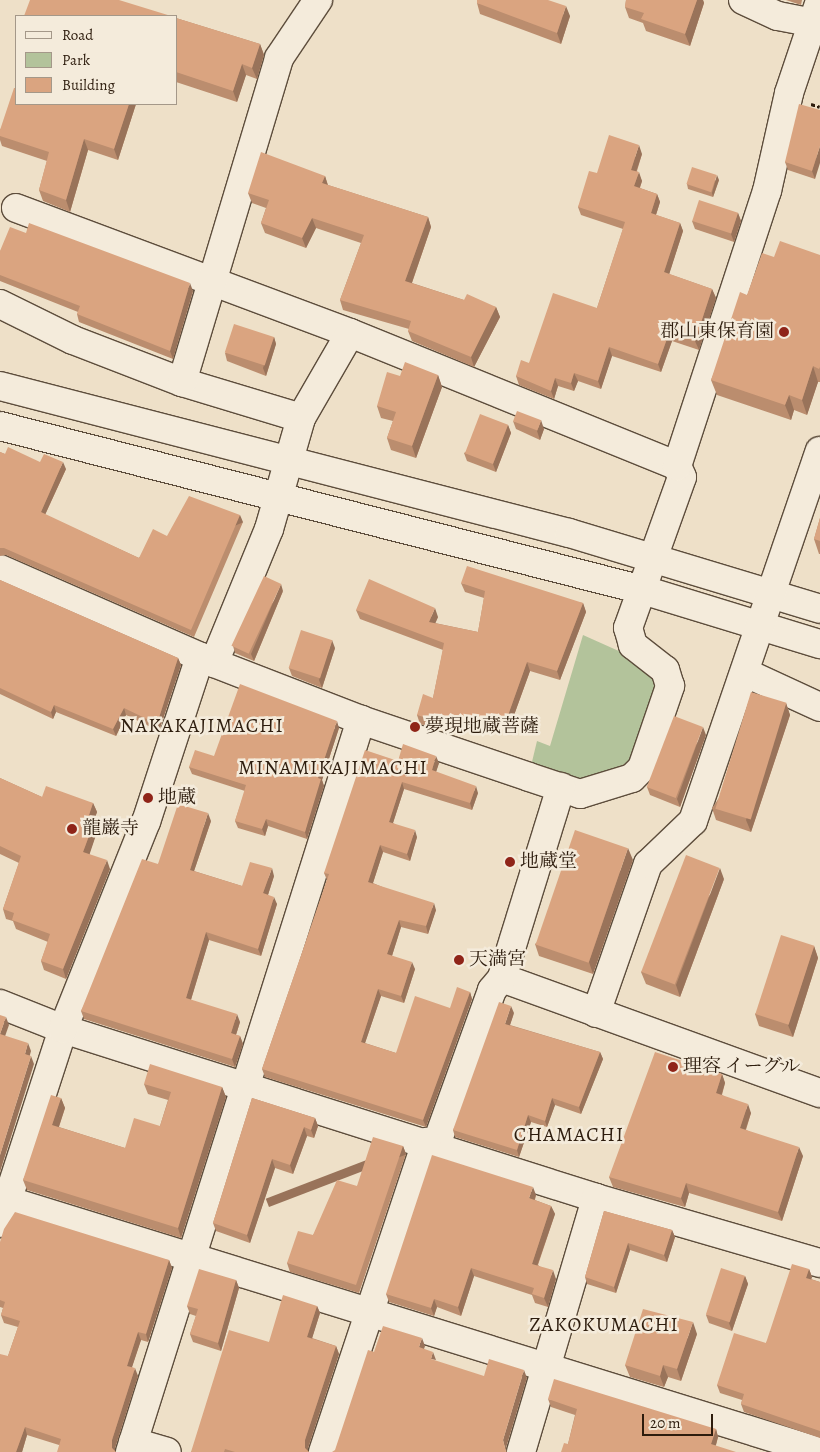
<!DOCTYPE html>
<meta charset="utf-8">
<style>
body{margin:0}
#map{position:relative;width:820px;height:1452px;overflow:hidden;background:#eee0c8;font-family:Alegreya,"Noto Serif JP",serif}
div>[style]{position:absolute}
.green>*{inset:0;background:#b3c39b}
.path>*{height:3px;margin-top:-1.5px;transform-origin:0;background:repeating-linear-gradient(90deg,#2d1c0d 0 4px,transparent 0 6.5px)}
.roads{filter:drop-shadow(1px 0 #5d4d3c) drop-shadow(-1px 0 #5d4d3c) drop-shadow(0 1px #5d4d3c) drop-shadow(0 -1px #5d4d3c)}
.minor>*{height:28px;margin:-14px;padding:0 14px;transform-origin:14px;border-radius:14px;background:#f4ebdb}
.wall>*{inset:0;background:#bb8d6e}
.shaded-wall>*{inset:0;background:#99735a;transform-origin:0 0}
.building>*{inset:0;background:#daa480;transform-origin:0 0}
.dots>*{width:14px;height:14px;translate:-50% -50%;box-sizing:border-box;border:2px solid #f4ebdb;border-radius:50%}
span{translate:-50% -50%;white-space:nowrap;text-align:center;line-height:1.15;-webkit-text-stroke:5px #f4ebdb;paint-order:stroke}
.poi-label{font-size:19px;color:#2d1c0d}
.right{translate:-100% -50%;text-align:right}
.left{translate:0 -50%;text-align:left}
.neighbourhood-label{font-size:20px;color:#2d1c0d;letter-spacing:1px}
.legend{position:absolute;left:15px;top:15px;width:162px;height:90px;box-sizing:border-box;background:#f4ebdb;border:1px solid #a49889;margin:0;padding:6px 9px;list-style:none;font-size:15px;color:#2d1c0d}
.legend li{display:flex;align-items:center;gap:10px;height:25px}
.legend b{width:25px;border:1px solid #a49889}
.scale{position:absolute;left:642px;top:1414px;width:71px;height:22px;box-sizing:border-box;border:2px solid #2d1c0d;border-top:0;padding-left:6px;font-size:15px;line-height:18px;white-space:nowrap;color:#2d1c0d;-webkit-text-stroke:4px #f4ebdb;paint-order:stroke}
</style>
<div id="map">
<div class="green">
<div style="clip-path:polygon(583px 635px,650px 665px,658px 692px,630px 762px,583px 781px,531px 766px,537px 741px,550px 746px)"></div>
</div>
<div class="path">
<div style="left:811px;top:104px;width:9px;rotate:18deg"></div>
</div>
<div class="roads">
<div class="minor">
<div style="left:743px;top:0;width:38px;rotate:25deg"></div>
<div style="left:778px;top:16px;width:36px;rotate:11deg"></div>
<div style="left:16px;top:208px;width:357px;rotate:20.5deg"></div>
<div style="left:350px;top:333px;width:353px;rotate:22.1deg"></div>
<div style="left:0;top:304px;width:81px;rotate:26.3deg"></div>
<div style="left:73px;top:340px;width:117px;rotate:21.1deg"></div>
<div style="left:0;top:386px;width:588px;rotate:14.49deg"></div>
<div style="left:569px;top:533px;width:262px;rotate:16.8deg"></div>
<div style="left:301px;top:418px;width:124px;rotate:-163.2deg"></div>
<div style="left:182px;top:382px;width:338px;rotate:-73.3deg"></div>
<div style="left:279px;top:58px;width:70px;rotate:-56.1deg"></div>
<div style="left:0;top:426px;width:664px;rotate:14.31deg"></div>
<div style="left:643px;top:590px;width:185px;rotate:17deg"></div>
<div style="left:0;top:569px;width:234px;rotate:23.7deg"></div>
<div style="left:214px;top:663px;width:158px;rotate:21.2deg"></div>
<div style="left:361px;top:720px;width:177px;rotate:18.7deg"></div>
<div style="left:529px;top:777px;width:54px;rotate:18.4deg"></div>
<div style="left:580px;top:794px;width:54px;rotate:-17.1deg"></div>
<div style="left:632px;top:778px;width:14px;rotate:-45deg"></div>
<div style="left:642px;top:768px;width:87px;rotate:-71.1deg"></div>
<div style="left:670px;top:686px;width:17px;rotate:-107deg"></div>
<div style="left:665px;top:670px;width:41px;rotate:-142deg"></div>
<div style="left:633px;top:645px;width:18px;rotate:-106deg"></div>
<div style="left:628px;top:628px;width:160px;rotate:-70.3deg"></div>
<div style="left:682px;top:477px;width:12px;rotate:-114deg"></div>
<div style="left:677px;top:466px;width:289px;rotate:-71.9deg"></div>
<div style="left:767px;top:191px;width:100px;rotate:-77.3deg"></div>
<div style="left:789px;top:93px;width:97px;rotate:-71.4deg"></div>
<div style="left:214px;top:663px;width:145px;rotate:-67.7deg"></div>
<div style="left:269px;top:529px;width:116px;rotate:-73.9deg"></div>
<div style="left:301px;top:418px;width:98px;rotate:-60deg"></div>
<div style="left:746px;top:673px;width:81px;rotate:24.7deg"></div>
<div style="left:561px;top:787px;width:200px;rotate:107.2deg"></div>
<div style="left:502px;top:978px;width:338px;rotate:19.9deg"></div>
<div style="left:0;top:1004px;width:68px;rotate:21.6deg"></div>
<div style="left:63px;top:1029px;width:559px;rotate:17.59deg"></div>
<div style="left:596px;top:1198px;width:233px;rotate:16.2deg"></div>
<div style="left:596px;top:1013px;width:158px;rotate:-70.8deg"></div>
<div style="left:648px;top:864px;width:62px;rotate:-43.7deg"></div>
<div style="left:693px;top:821px;width:391px;rotate:-71.1deg"></div>
<div style="left:436px;top:1145px;width:165px;rotate:-70.1deg"></div>
<div style="left:492px;top:990px;width:16px;rotate:-50deg"></div>
<div style="left:0;top:1203px;width:16px"></div>
<div style="left:16px;top:1203px;width:842px;rotate:17.21deg"></div>
<div style="left:0;top:1223px;width:204px;rotate:-72deg"></div>
<div style="left:63px;top:1029px;width:223px;rotate:-68.2deg"></div>
<div style="left:146px;top:822px;width:174px;rotate:-71.9deg"></div>
<div style="left:133px;top:1442px;width:35px;rotate:16deg"></div>
<div style="left:130px;top:1452px;width:768px;rotate:-72.49deg"></div>
<div style="left:323px;top:1452px;width:327px;rotate:-71.6deg"></div>
<div style="left:521px;top:1452px;width:265px;rotate:-73.5deg"></div>
</div>
</div>
<div class="wall">
<div style="clip-path:polygon(626px 0,703px 0,704px 3px,690px 46px,646px 31px,643px 23px,629px 18px,625px 7px)"></div>
<div style="clip-path:polygon(786px 0,802px 0,801px 5px)"></div>
<div style="clip-path:polygon(477px 3px,570px 16px,561px 44px,480px 14px)"></div>
<div style="clip-path:polygon(176px 18px,260px 44px,264px 55px,257px 79px,246px 75px,237px 102px,176px 82px)"></div>
<div style="clip-path:polygon(16px 104px,136px 104px,118px 160px,88px 150px,70px 212px,43px 201px,39px 190px,47px 161px,2px 146px,0 140px,0 130px)"></div>
<div style="clip-path:polygon(820px 110px,815px 179px,788px 170px,785px 162px)"></div>
<div style="clip-path:polygon(642px 154px,637px 171px,642px 181px,640px 188px,657px 194px,660px 202px,656px 215px,680px 223px,683px 231px,669px 274px,712px 289px,716px 298px,699px 350px,672px 341px,661px 372px,612px 356px,601px 389px,578px 381px,574px 391px,558px 386px,554px 399px,519px 385px,516px 376px,529px 363px,597px 308px,623px 229px,581px 215px,578px 207px,597px 173px)"></div>
<div style="clip-path:polygon(325px 176px,328px 185px,428px 217px,431px 227px,412px 283px,464px 300px,496px 307px,500px 317px,474px 367px,412px 341px,408px 331px,409px 329px,343px 310px,340px 300px,361px 243px,316px 228px,306px 248px,265px 233px,261px 223px,266px 208px,252px 203px,248px 193px)"></div>
<div style="clip-path:polygon(719px 180px,713px 197px,688px 189px,687px 184px)"></div>
<div style="clip-path:polygon(738px 213px,741px 221px,734px 242px,695px 229px,692px 221px)"></div>
<div style="clip-path:polygon(26px 233px,193px 291px,173px 359px,79px 322px,77px 314px,78px 312px,0 281px,0 251px)"></div>
<div style="clip-path:polygon(820px 255px,820px 382px,818px 382px,807px 415px,794px 410px,791px 420px,717px 395px,711px 380px,747px 295px,774px 257px)"></div>
<div style="clip-path:polygon(274px 337px,276px 344px,266px 376px,227px 361px,225px 353px)"></div>
<div style="clip-path:polygon(438px 375px,442px 387px,416px 458px,391px 450px,387px 438px,393px 421px,381px 418px,377px 406px)"></div>
<div style="clip-path:polygon(513px 421px,544px 429px,540px 440px,516px 429px)"></div>
<div style="clip-path:polygon(508px 425px,511px 433px,496px 472px,467px 461px,464px 453px)"></div>
<div style="clip-path:polygon(0 452px,5px 454px,66px 469px,45px 515px,139px 558px,167px 536px,243px 522px,194px 637px,6px 555px,0 556px)"></div>
<div style="clip-path:polygon(820px 518px,820px 554px,819px 554px,814px 539px)"></div>
<div style="clip-path:polygon(0 580px,178px 658px,181px 665px,159px 731px,126px 715px,116px 736px,56px 712px,53px 719px,0 694px)"></div>
<div style="clip-path:polygon(461px 583px,583px 603px,586px 612px,560px 680px,530px 671px,509px 729px,489px 724px,487px 731px,460px 724px,456px 734px,420px 724px,417px 715px,433px 698px,443px 650px,360px 619px,356px 610px,438px 617px,435px 623px,478px 632px,484px 598px,465px 592px)"></div>
<div style="clip-path:polygon(283px 591px,254px 661px,235px 653px,233px 646px)"></div>
<div style="clip-path:polygon(335px 648px,322px 688px,292px 676px,289px 668px)"></div>
<div style="clip-path:polygon(786px 703px,790px 715px,751px 832px,716px 820px,712px 808px)"></div>
<div style="clip-path:polygon(339px 728px,322px 780px,324px 786px,307px 839px,268px 826px,265px 836px,238px 828px,235px 821px,245px 791px,192px 774px,189px 767px,214px 756px)"></div>
<div style="clip-path:polygon(706px 735px,680px 807px,650px 795px,647px 787px)"></div>
<div style="clip-path:polygon(398px 761px,439px 763px,436px 772px,478px 793px,472px 810px,404px 789px,393px 823px,417px 837px,410px 861px,383px 852px,373px 883px,436px 910px,428px 934px,401px 927px,392px 956px,415px 969px,404px 1003px,381px 996px,365px 1043px,396px 1053px,470px 992px,472px 999px,426px 1127px,265px 1077px,262px 1069px,327px 880px,324px 873px)"></div>
<div style="clip-path:polygon(0 778px,42px 797px,93px 803px,97px 812px,95px 817px,99px 826px,89px 854px,110px 869px,66px 979px,44px 970px,41px 961px,48px 942px,16px 929px,13px 921px,6px 919px,3px 909px,19px 863px,0 854px)"></div>
<div style="clip-path:polygon(211px 821px,194px 871px,242px 886px,274px 876px,268px 895px,277px 904px,261px 956px,209px 940px,191px 1000px,240px 1022px,236px 1035px,240px 1036px,243px 1044px,235px 1067px,84px 1019px,81px 1011px,158px 864px)"></div>
<div style="clip-path:polygon(633px 860px,593px 974px,539px 956px,535px 944px)"></div>
<div style="clip-path:polygon(724px 879px,680px 997px,646px 984px,641px 972px)"></div>
<div style="clip-path:polygon(814px 946px,818px 958px,793px 1037px,759px 1026px,755px 1014px)"></div>
<div style="clip-path:polygon(514px 1013px,510px 1025px,600px 1052px,603px 1059px,581px 1114px,555px 1105px,547px 1127px,531px 1122px,519px 1157px,455px 1137px,453px 1130px)"></div>
<div style="clip-path:polygon(722px 1074px,725px 1083px,722px 1095px,751px 1113px,746px 1130px,803px 1156px,782px 1221px,689px 1193px,685px 1207px,613px 1187px,609px 1177px)"></div>
<div style="clip-path:polygon(144px 1084px,222px 1087px,226px 1097px,181px 1238px,27px 1190px,23px 1180px,61px 1098px,65px 1108px,59px 1127px,125px 1148px,160px 1126px,168px 1100px,148px 1094px)"></div>
<div style="clip-path:polygon(252px 1098px,315px 1118px,318px 1126px,314px 1138px,307px 1136px,293px 1174px,275px 1168px,250px 1243px,216px 1231px,213px 1223px)"></div>
<div style="clip-path:polygon(403px 1146px,406px 1154px,359px 1293px,290px 1272px,287px 1263px,313px 1235px,357px 1186px)"></div>
<div style="clip-path:polygon(536px 1195px,535px 1200px,551px 1206px,555px 1214px,538px 1265px,556px 1279px,548px 1307px,535px 1303px,532px 1295px,474px 1276px,461px 1316px,437px 1307px,434px 1316px,389px 1302px,386px 1294px)"></div>
<div style="clip-path:polygon(604px 1211px,672px 1230px,675px 1237px,667px 1262px,630px 1250px,616px 1293px,587px 1284px,585px 1277px)"></div>
<div style="clip-path:polygon(0 1242px,169px 1260px,172px 1268px,148px 1342px,141px 1340px,132px 1367px,138px 1376px,115px 1448px,115px 1451px,59px 1445px,27px 1435px,22px 1452px,0 1452px,8px 1356px,18px 1327px,4px 1323px,1px 1315px,3px 1308px,0 1307px)"></div>
<div style="clip-path:polygon(809px 1269px,812px 1277px,811px 1279px,820px 1282px,820px 1438px,744px 1412px,741px 1404px,742px 1400px,720px 1393px,717px 1385px,766px 1343px)"></div>
<div style="clip-path:polygon(745px 1276px,748px 1284px,732px 1331px,709px 1323px,706px 1315px)"></div>
<div style="clip-path:polygon(236px 1280px,239px 1288px,221px 1351px,193px 1342px,190px 1334px,196px 1316px,190px 1314px,187px 1306px)"></div>
<div style="clip-path:polygon(317px 1306px,320px 1313px,312px 1338px,336px 1346px,339px 1354px,308px 1448px,308px 1451px,309px 1452px,191px 1452px,269px 1342px)"></div>
<div style="clip-path:polygon(697px 1334px,681px 1381px,668px 1377px,664px 1387px,630px 1377px,625px 1365px)"></div>
<div style="clip-path:polygon(548px 1399px,716px 1429px,718px 1437px,716px 1445px,568px 1444px,575px 1415px,551px 1407px)"></div>
</div>
<div class="shaded-wall">
<div style="clip-path:polygon(697px 0,703px 0,704px 3px,690px 46px,685px 34px)"></div>
<div style="clip-path:polygon(566px 6px,570px 16px,561px 44px,557px 33px)"></div>
<div style="clip-path:polygon(260px 44px,264px 55px,257px 79px,252px 68px)"></div>
<div style="clip-path:polygon(242px 64px,246px 75px,237px 102px,233px 91px)"></div>
<div style="clip-path:polygon(129px 104px,136px 104px,118px 160px,114px 149px)"></div>
<div style="clip-path:polygon(84px 139px,88px 150px,70px 212px,66px 200px)"></div>
<div style="clip-path:polygon(639px 145px,642px 154px,634px 178px,631px 170px)"></div>
<div style="clip-path:polygon(820px 146px,820px 163px,815px 179px,812px 171px)"></div>
<div style="clip-path:polygon(639px 172px,642px 181px,637px 195px,634px 186px)"></div>
<div style="clip-path:polygon(717px 175px,719px 180px,713px 197px,712px 193px)"></div>
<div style="clip-path:polygon(325px 176px,328px 186px,322px 183px)"></div>
<div style="clip-path:polygon(657px 194px,660px 202px,654px 221px,651px 213px)"></div>
<div style="clip-path:polygon(738px 213px,741px 221px,734px 242px,731px 234px)"></div>
<div style="clip-path:polygon(428px 217px,431px 227px,409px 291px,405px 281px)"></div>
<div style="clip-path:polygon(312px 218px,316px 228px,306px 248px,302px 238px)"></div>
<div style="clip-path:polygon(680px 223px,683px 231px,667px 281px,664px 272px)"></div>
<div style="clip-path:polygon(190px 283px,193px 291px,173px 359px,170px 351px)"></div>
<div style="clip-path:polygon(712px 289px,716px 298px,699px 350px,695px 341px)"></div>
<div style="clip-path:polygon(496px 307px,500px 317px,474px 367px,471px 357px)"></div>
<div style="clip-path:polygon(669px 333px,672px 341px,661px 372px,658px 364px)"></div>
<div style="clip-path:polygon(274px 337px,276px 344px,266px 376px,263px 368px)"></div>
<div style="clip-path:polygon(609px 347px,612px 356px,601px 389px,598px 381px)"></div>
<div style="clip-path:polygon(813px 366px,818px 382px,807px 415px,802px 400px)"></div>
<div style="clip-path:polygon(574px 373px,578px 381px,574px 391px,571px 383px)"></div>
<div style="clip-path:polygon(438px 375px,442px 387px,416px 458px,412px 446px)"></div>
<div style="clip-path:polygon(555px 378px,558px 386px,554px 399px,551px 391px)"></div>
<div style="clip-path:polygon(789px 395px,794px 410px,791px 420px,785px 405px)"></div>
<div style="clip-path:polygon(541px 420px,544px 429px,540px 440px,537px 431px)"></div>
<div style="clip-path:polygon(508px 425px,511px 433px,496px 472px,493px 464px)"></div>
<div style="clip-path:polygon(63px 462px,66px 469px,43px 519px,41px 512px)"></div>
<div style="left:240px;top:515px;width:8px;height:125px;rotate:67deg"></div>
<div style="clip-path:polygon(281px 584px,283px 591px,254px 661px,251px 654px)"></div>
<div style="clip-path:polygon(583px 603px,586px 612px,560px 680px,557px 671px)"></div>
<div style="clip-path:polygon(435px 608px,438px 617px,432px 631px,429px 622px)"></div>
<div style="clip-path:polygon(332px 640px,335px 648px,322px 688px,319px 680px)"></div>
<div style="clip-path:polygon(178px 658px,181px 665px,159px 731px,157px 724px)"></div>
<div style="clip-path:polygon(527px 662px,530px 671px,509px 729px,506px 721px)"></div>
<div style="clip-path:polygon(786px 703px,790px 715px,751px 832px,746px 820px)"></div>
<div style="clip-path:polygon(54px 705px,56px 712px,53px 719px,51px 712px)"></div>
<div style="clip-path:polygon(124px 708px,126px 715px,116px 736px,113px 729px)"></div>
<div style="clip-path:polygon(456px 715px,460px 724px,456px 734px,453px 726px)"></div>
<div style="clip-path:polygon(486px 715px,489px 724px,487px 731px,484px 722px)"></div>
<div style="clip-path:polygon(337px 721px,339px 728px,322px 780px,324px 786px,307px 839px,305px 832px,318px 778px)"></div>
<div style="clip-path:polygon(703px 727px,706px 735px,680px 807px,677px 799px)"></div>
<div style="clip-path:polygon(436px 756px,439px 763px,434px 778px,432px 770px)"></div>
<div style="clip-path:polygon(402px 782px,404px 789px,391px 829px,389px 822px)"></div>
<div style="clip-path:polygon(476px 786px,478px 793px,472px 810px,470px 803px)"></div>
<div style="clip-path:polygon(93px 803px,97px 812px,93px 824px,89px 815px)"></div>
<div style="clip-path:polygon(208px 813px,211px 821px,192px 877px,190px 870px)"></div>
<div style="clip-path:polygon(96px 817px,99px 826px,87px 862px,83px 852px)"></div>
<div style="clip-path:polygon(266px 819px,268px 826px,265px 836px,262px 829px)"></div>
<div style="clip-path:polygon(415px 830px,417px 837px,410px 861px,407px 854px)"></div>
<div style="clip-path:polygon(380px 845px,383px 852px,371px 889px,368px 882px)"></div>
<div style="clip-path:polygon(628px 848px,633px 860px,593px 974px,589px 962px)"></div>
<div style="clip-path:polygon(107px 860px,110px 869px,66px 979px,63px 969px)"></div>
<div style="clip-path:polygon(272px 868px,274px 876px,266px 901px,263px 893px)"></div>
<div style="clip-path:polygon(720px 868px,724px 879px,680px 997px,676px 985px)"></div>
<div style="clip-path:polygon(274px 897px,277px 904px,261px 956px,258px 949px)"></div>
<div style="clip-path:polygon(434px 903px,436px 910px,428px 934px,426px 926px)"></div>
<div style="clip-path:polygon(399px 920px,401px 927px,390px 962px,387px 954px)"></div>
<div style="clip-path:polygon(206px 932px,209px 940px,189px 1006px,186px 998px)"></div>
<div style="clip-path:polygon(814px 946px,818px 958px,793px 1037px,788px 1025px)"></div>
<div style="clip-path:polygon(412px 962px,415px 969px,404px 1003px,401px 996px)"></div>
<div style="clip-path:polygon(378px 989px,381px 996px,363px 1049px,361px 1042px)"></div>
<div style="clip-path:polygon(470px 992px,472px 999px,426px 1127px,423px 1120px)"></div>
<div style="clip-path:polygon(511px 1006px,514px 1013px,508px 1031px,505px 1024px)"></div>
<div style="clip-path:polygon(237px 1014px,240px 1022px,234px 1041px,231px 1033px)"></div>
<div style="clip-path:polygon(6px 1017px,9px 1025px,3px 1042px,0 1034px)"></div>
<div style="clip-path:polygon(240px 1036px,243px 1044px,235px 1067px,232px 1059px)"></div>
<div style="clip-path:polygon(28px 1043px,31px 1051px,28px 1062px,25px 1054px)"></div>
<div style="clip-path:polygon(600px 1052px,603px 1059px,581px 1114px,579px 1107px)"></div>
<div style="clip-path:polygon(31px 1056px,34px 1064px,0 1172px,0 1155px)"></div>
<div style="clip-path:polygon(722px 1074px,725px 1083px,719px 1103px,716px 1093px)"></div>
<div style="clip-path:polygon(222px 1087px,226px 1097px,181px 1238px,178px 1228px)"></div>
<div style="clip-path:polygon(61px 1098px,65px 1108px,56px 1135px,52px 1125px)"></div>
<div style="clip-path:polygon(552px 1098px,555px 1105px,547px 1127px,545px 1121px)"></div>
<div style="clip-path:polygon(748px 1104px,751px 1113px,743px 1137px,740px 1128px)"></div>
<div style="clip-path:polygon(528px 1115px,531px 1122px,519px 1157px,517px 1150px)"></div>
<div style="clip-path:polygon(315px 1118px,318px 1126px,314px 1138px,311px 1130px)"></div>
<div style="clip-path:polygon(304px 1127px,307px 1136px,293px 1174px,290px 1165px)"></div>
<div style="left:403px;top:1146px;width:9px;height:147px;rotate:69deg"></div>
<div style="clip-path:polygon(799px 1147px,803px 1156px,782px 1221px,778px 1212px)"></div>
<div style="clip-path:polygon(272px 1159px,275px 1168px,250px 1243px,247px 1235px)"></div>
<div style="clip-path:polygon(686px 1183px,689px 1193px,685px 1207px,681px 1198px)"></div>
<div style="clip-path:polygon(533px 1187px,536px 1195px,532px 1207px,529px 1198px)"></div>
<div style="clip-path:polygon(551px 1206px,555px 1214px,535px 1272px,532px 1264px)"></div>
<div style="clip-path:polygon(672px 1230px,675px 1237px,667px 1262px,664px 1255px)"></div>
<div style="clip-path:polygon(628px 1243px,630px 1250px,616px 1293px,614px 1287px)"></div>
<div style="clip-path:polygon(169px 1260px,172px 1268px,148px 1342px,146px 1334px)"></div>
<div style="clip-path:polygon(471px 1268px,474px 1276px,461px 1316px,458px 1307px)"></div>
<div style="clip-path:polygon(809px 1269px,812px 1277px,809px 1286px,806px 1278px)"></div>
<div style="clip-path:polygon(553px 1270px,556px 1279px,548px 1307px,544px 1298px)"></div>
<div style="clip-path:polygon(745px 1276px,748px 1284px,732px 1331px,729px 1323px)"></div>
<div style="clip-path:polygon(236px 1280px,239px 1288px,221px 1351px,218px 1343px)"></div>
<div style="clip-path:polygon(434px 1299px,437px 1307px,434px 1316px,431px 1308px)"></div>
<div style="clip-path:polygon(317px 1306px,320px 1313px,310px 1345px,307px 1337px)"></div>
<div style="clip-path:polygon(693px 1322px,697px 1334px,681px 1381px,677px 1369px)"></div>
<div style="clip-path:polygon(138px 1332px,141px 1340px,130px 1373px,127px 1366px)"></div>
<div style="clip-path:polygon(422px 1338px,425px 1346px,422px 1355px,419px 1347px)"></div>
<div style="clip-path:polygon(336px 1346px,339px 1354px,308px 1448px,308px 1452px,305px 1448px,305px 1440px)"></div>
<div style="clip-path:polygon(433px 1352px,436px 1360px,431px 1359px)"></div>
<div style="clip-path:polygon(663px 1365px,668px 1377px,664px 1387px,660px 1376px)"></div>
<div style="clip-path:polygon(135px 1368px,138px 1376px,115px 1448px,115px 1452px,112px 1448px,112px 1440px)"></div>
<div style="clip-path:polygon(524px 1370px,527px 1378px,506px 1448px,507px 1452px,506px 1452px,503px 1440px)"></div>
<div style="clip-path:polygon(25px 1427px,27px 1435px,22px 1452px,16px 1452px)"></div>
<div style="clip-path:polygon(716px 1429px,718px 1437px,714px 1452px,711px 1444px)"></div>
</div>
<div class="building">
<div style="clip-path:polygon(30px 0,119px 0,171px 16px,24px 16px)"></div>
<div style="clip-path:polygon(477px 0,548px 0,566px 6px,557px 33px,477px 3px)"></div>
<div style="clip-path:polygon(626px 0,697px 0,685px 34px,641px 19px,644px 13px,625px 7px)"></div>
<div style="clip-path:polygon(176px 18px,260px 44px,252px 68px,242px 64px,233px 91px,176px 72px)"></div>
<div style="clip-path:polygon(14px 88px,16px 88px,16px 104px,129px 104px,114px 149px,84px 139px,66px 200px,39px 190px,49px 152px,0 136px,0 130px)"></div>
<div style="clip-path:polygon(799px 104px,820px 110px,820px 146px,812px 171px,785px 162px)"></div>
<div style="clip-path:polygon(609px 135px,639px 145px,631px 170px,639px 172px,634px 186px,657px 194px,651px 213px,680px 223px,664px 272px,712px 289px,695px 341px,669px 333px,658px 364px,609px 347px,598px 381px,574px 373px,571px 383px,555px 378px,551px 391px,516px 376px,521px 360px,529px 363px,553px 293px,597px 308px,625px 222px,578px 207px,589px 171px,597px 173px)"></div>
<div style="clip-path:polygon(261px 152px,325px 176px,322px 183px,428px 217px,405px 281px,464px 300px,467px 294px,496px 307px,471px 357px,408px 331px,411px 321px,340px 300px,364px 235px,312px 218px,302px 238px,261px 223px,269px 200px,248px 193px)"></div>
<div style="left:692px;top:167px;width:26px;height:18px;rotate:18deg"></div>
<div style="left:699px;top:200px;width:41px;height:22px;rotate:18deg"></div>
<div style="clip-path:polygon(29px 223px,190px 283px,170px 351px,77px 314px,80px 306px,0 275px,0 251px,10px 227px,26px 233px)"></div>
<div style="clip-path:polygon(780px 241px,820px 255px,820px 367px,819px 369px,813px 366px,802px 400px,789px 395px,785px 405px,711px 380px,740px 292px,747px 295px,762px 253px,774px 257px)"></div>
<div style="left:234px;top:324px;width:42px;height:30px;rotate:18deg"></div>
<div style="clip-path:polygon(405px 362px,438px 375px,412px 446px,387px 438px,396px 412px,377px 406px,387px 372px,400px 376px)"></div>
<div style="left:517px;top:411px;width:26px;height:11px;rotate:21deg"></div>
<div style="left:480px;top:414px;width:30px;height:42px;rotate:21deg"></div>
<div style="clip-path:polygon(8px 447px,40px 462px,44px 454px,63px 462px,41px 512px,139px 558px,153px 529px,167px 536px,189px 496px,240px 515px,191px 630px,4px 548px,0 548px,0 452px,5px 454px)"></div>
<div style="clip-path:polygon(820px 518px,820px 541px,814px 539px)"></div>
<div style="clip-path:polygon(467px 566px,583px 603px,557px 671px,527px 662px,506px 721px,486px 715px,484px 722px,456px 715px,453px 726px,417px 715px,423px 694px,433px 698px,444px 643px,356px 610px,369px 579px,435px 608px,429px 622px,478px 632px,485px 591px,461px 583px)"></div>
<div style="left:264px;top:576px;width:19px;height:77px;rotate:25deg"></div>
<div style="clip-path:polygon(0 580px,178px 658px,157px 724px,124px 708px,113px 729px,54px 705px,51px 712px,0 688px)"></div>
<div style="left:301px;top:630px;width:33px;height:40px;rotate:18deg"></div>
<div style="clip-path:polygon(240px 684px,337px 721px,318px 778px,321px 779px,305px 832px,266px 819px,262px 829px,235px 821px,246px 785px,189px 767px,195px 750px,214px 756px)"></div>
<div style="left:751px;top:692px;width:37px;height:122px;rotate:17deg"></div>
<div style="left:674px;top:716px;width:31px;height:76px;rotate:21deg"></div>
<div style="clip-path:polygon(403px 744px,436px 756px,432px 770px,476px 786px,470px 803px,402px 782px,389px 822px,415px 830px,407px 854px,380px 845px,368px 882px,434px 903px,426px 926px,399px 920px,387px 954px,412px 962px,401px 996px,378px 989px,361px 1042px,396px 1053px,415px 996px,450px 1008px,457px 987px,470px 992px,423px 1120px,262px 1069px,329px 874px,324px 873px,365px 750px,398px 761px)"></div>
<div style="clip-path:polygon(0 778px,42px 797px,46px 786px,93px 803px,89px 815px,96px 817px,83px 852px,107px 860px,63px 969px,41px 961px,50px 934px,12px 920px,14px 913px,3px 909px,21px 856px,0 846px)"></div>
<div style="clip-path:polygon(178px 804px,208px 813px,190px 870px,242px 886px,250px 862px,272px 868px,263px 893px,274px 897px,258px 949px,206px 932px,186px 998px,237px 1014px,231px 1033px,240px 1036px,232px 1059px,81px 1011px,142px 859px,158px 864px)"></div>
<div style="left:575px;top:830px;width:56px;height:121px;rotate:19deg"></div>
<div style="left:686px;top:855px;width:36px;height:125px;rotate:21deg"></div>
<div style="left:781px;top:935px;width:35px;height:83px;rotate:18deg"></div>
<div style="clip-path:polygon(499px 1002px,511px 1006px,505px 1024px,600px 1052px,579px 1107px,552px 1098px,545px 1121px,528px 1115px,517px 1150px,453px 1130px)"></div>
<div style="clip-path:polygon(0 1015px,6px 1017px,0 1034px,28px 1043px,25px 1054px,31px 1056px,0 1155px)"></div>
<div style="clip-path:polygon(655px 1052px,722px 1074px,716px 1093px,748px 1104px,740px 1128px,799px 1147px,778px 1212px,686px 1183px,681px 1198px,609px 1177px)"></div>
<div style="clip-path:polygon(150px 1064px,222px 1087px,178px 1228px,23px 1180px,51px 1095px,61px 1098px,52px 1125px,125px 1148px,134px 1118px,160px 1126px,171px 1092px,144px 1084px)"></div>
<div style="clip-path:polygon(252px 1098px,315px 1118px,311px 1130px,304px 1127px,290px 1165px,272px 1159px,247px 1235px,213px 1223px)"></div>
<div style="clip-path:polygon(373px 1137px,403px 1146px,356px 1285px,287px 1263px,298px 1231px,313px 1235px,337px 1180px,357px 1186px)"></div>
<div style="clip-path:polygon(432px 1155px,533px 1187px,529px 1198px,551px 1206px,532px 1264px,553px 1270px,544px 1298px,532px 1294px,534px 1288px,471px 1268px,458px 1307px,434px 1299px,431px 1308px,386px 1294px)"></div>
<div style="clip-path:polygon(604px 1211px,672px 1230px,664px 1255px,628px 1243px,614px 1287px,585px 1277px)"></div>
<div style="clip-path:polygon(15px 1212px,169px 1260px,146px 1334px,138px 1332px,127px 1366px,135px 1368px,112px 1440px,112px 1448px,116px 1452px,57px 1452px,61px 1439px,25px 1427px,16px 1452px,0 1452px,0 1354px,8px 1356px,20px 1321px,1px 1315px,5px 1302px,0 1300px,0 1242px,4px 1229px)"></div>
<div style="clip-path:polygon(792px 1264px,809px 1269px,806px 1278px,820px 1282px,820px 1431px,741px 1404px,744px 1394px,717px 1385px,734px 1333px,766px 1343px)"></div>
<div style="left:721px;top:1268px;width:25px;height:49px;rotate:18deg"></div>
<div style="clip-path:polygon(199px 1269px,236px 1280px,218px 1343px,190px 1334px,198px 1309px,187px 1306px)"></div>
<div style="clip-path:polygon(283px 1295px,317px 1306px,307px 1337px,336px 1346px,305px 1440px,305px 1448px,309px 1452px,235px 1452px,225px 1449px,224px 1452px,191px 1452px,229px 1330px,269px 1342px)"></div>
<div style="clip-path:polygon(643px 1309px,693px 1322px,677px 1369px,663px 1365px,660px 1376px,625px 1365px)"></div>
<div style="clip-path:polygon(383px 1326px,422px 1338px,419px 1347px,433px 1352px,431px 1359px,484px 1376px,489px 1359px,524px 1370px,503px 1440px,506px 1452px,332px 1452px,335px 1450px,368px 1350px,374px 1352px)"></div>
<div style="clip-path:polygon(554px 1379px,716px 1429px,711px 1444px,736px 1452px,561px 1452px,564px 1443px,568px 1444px,577px 1409px,548px 1399px)"></div>
</div>
<div class="dots">
<div style="left:784px;top:332px;background:#8f2418"></div>
<div style="left:415px;top:727px;background:#8f2418"></div>
<div style="left:148px;top:798px;background:#8f2418"></div>
<div style="left:72px;top:829px;background:#8f2418"></div>
<div style="left:510px;top:862px;background:#8f2418"></div>
<div style="left:459px;top:960px;background:#8f2418"></div>
<div style="left:673px;top:1067px;background:#8f2418"></div>
</div>
<div class="poi-label">
<span class="right" style="left:774px;top:332px">郡山東保育園</span>
<span class="left" style="left:425px;top:727px">夢現地蔵菩薩</span>
<span class="left" style="left:158px;top:798px">地蔵</span>
<span class="left" style="left:82px;top:829px">龍巌寺</span>
<span class="left" style="left:520px;top:862px">地蔵堂</span>
<span class="left" style="left:469px;top:960px">天満宮</span>
<span class="left" style="left:683px;top:1067px">理容 イーグル</span>
</div>
<div class="neighbourhood-label">
<span style="left:202px;top:725px">NAKAKAJIMACHI</span>
<span style="left:333px;top:767px">MINAMIKAJIMACHI</span>
<span style="left:569px;top:1134px">CHAMACHI</span>
<span style="left:604px;top:1324px">ZAKOKUMACHI</span>
</div>
<ul class="legend">
<li><b style="height:6px;background:#f4ebdb"></b>Road</li>
<li><b style="height:14px;background:#b3c39b"></b>Park</li>
<li><b style="height:14px;background:#daa480"></b>Building</li>
</ul>
<div class="scale">20 m</div>
</div>
